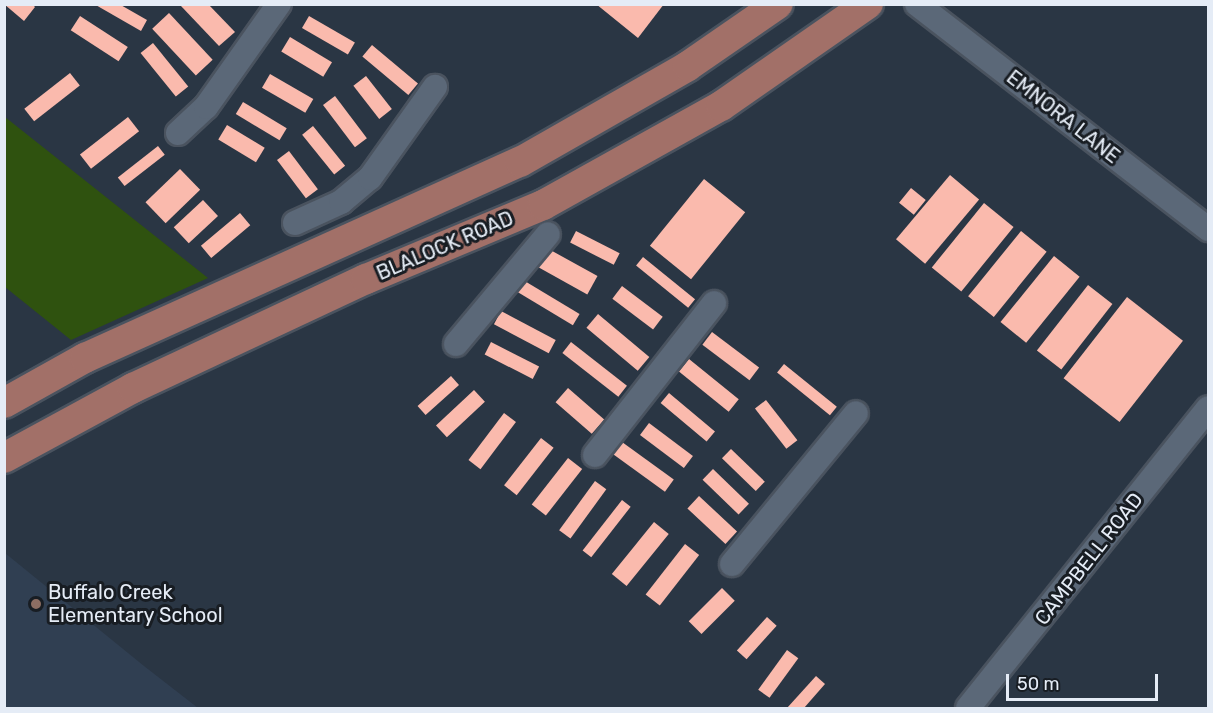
<!DOCTYPE html>
<style>
body{margin:0}
#map{position:relative;width:1213px;height:713px;overflow:hidden;background:#2a3644;font-family:Rubik,sans-serif}
div>[style]{position:absolute}
.built>*{inset:0;background:#303f52}
.green>*{inset:0;background:#2f520f}
.building>*{inset:0;background:#fabaad;transform-origin:0 0}
.roads{filter:drop-shadow(2px 0 #4a535f) drop-shadow(-2px 0 #4a535f) drop-shadow(0 2px #4a535f) drop-shadow(0 -2px #4a535f)}
.minor>*{height:24px;margin:-12px;padding:0 12px;transform-origin:12px;border-radius:12px;background:#5b6878}
.major>*{height:30px;margin:-15px;padding:0 15px;transform-origin:15px;border-radius:15px;background:#a27068}
.dots>*{width:16px;height:16px;translate:-50% -50%;box-sizing:border-box;border:3px solid #181d23;border-radius:50%}
span{translate:-50% -50%;white-space:nowrap;text-align:center;line-height:1.15;-webkit-text-stroke:6px #181d23;paint-order:stroke}
.street-label{font-size:20px;color:#e5ecf6}
.poi-label{font-size:20px;color:#e5ecf6}
.left{translate:0 -50%;text-align:left}
.frame{position:absolute;inset:0;border:6px solid #e5ecf6;pointer-events:none}
.scale{position:absolute;left:1006px;top:674px;width:152px;height:27px;box-sizing:border-box;border:3px solid #e5ecf6;border-top:0;padding-left:8px;font-size:18px;line-height:21px;white-space:nowrap;color:#e5ecf6;-webkit-text-stroke:4px #181d23;paint-order:stroke}
</style>
<div id="map">
<div class="built">
<div style="clip-path:polygon(5px 553px,144px 666px,198px 708px,5px 708px)"></div>
</div>
<div class="green">
<div style="clip-path:polygon(5px 117px,208px 278px,71px 340px,5px 287px)"></div>
</div>
<div class="building">
<div style="clip-path:polygon(4px 4px,32px 4px,35px 7px,24px 21px)"></div>
<div style="clip-path:polygon(94px 4px,119px 4px,147px 20px,141px 31px)"></div>
<div style="clip-path:polygon(208px 4px,235px 32px,219px 46px,181px 6px)"></div>
<div style="clip-path:polygon(596px 4px,664px 4px,638px 38px)"></div>
<div style="left:169px;top:13px;width:64px;height:23px;rotate:47deg"></div>
<div style="left:80px;top:16px;width:57px;height:17px;rotate:33deg"></div>
<div style="left:309px;top:16px;width:53px;height:14px;rotate:30deg"></div>
<div style="left:290px;top:37px;width:49px;height:17px;rotate:31deg"></div>
<div style="left:153px;top:43px;width:56px;height:16px;rotate:51deg"></div>
<div style="left:372px;top:45px;width:60px;height:15px;rotate:40deg"></div>
<div style="left:70px;top:73px;width:16px;height:58px;rotate:52deg"></div>
<div style="left:270px;top:74px;width:50px;height:16px;rotate:30deg"></div>
<div style="left:366px;top:76px;width:42px;height:16px;rotate:52deg"></div>
<div style="left:335px;top:96px;width:53px;height:15px;rotate:53deg"></div>
<div style="left:243px;top:102px;width:51px;height:14px;rotate:31deg"></div>
<div style="left:128px;top:117px;width:18px;height:61px;rotate:52deg"></div>
<div style="left:227px;top:125px;width:44px;height:17px;rotate:31deg"></div>
<div style="left:313px;top:126px;width:51px;height:14px;rotate:51deg"></div>
<div style="left:158px;top:146px;width:11px;height:51px;rotate:52deg"></div>
<div style="left:289px;top:151px;width:48px;height:15px;rotate:53deg"></div>
<div style="left:180px;top:169px;width:29px;height:48px;rotate:46deg"></div>
<div style="left:950px;top:175px;width:38px;height:84px;rotate:40deg"></div>
<div style="left:704px;top:179px;width:53px;height:86px;rotate:39deg"></div>
<div style="left:911px;top:188px;width:19px;height:19px;rotate:39deg"></div>
<div style="left:203px;top:200px;width:22px;height:40px;rotate:47deg"></div>
<div style="left:984px;top:203px;width:38px;height:83px;rotate:39deg"></div>
<div style="left:240px;top:213px;width:16px;height:51px;rotate:50deg"></div>
<div style="left:576px;top:231px;width:49px;height:13px;rotate:27deg"></div>
<div style="left:1021px;top:231px;width:33px;height:84px;rotate:39deg"></div>
<div style="left:545px;top:247px;width:60px;height:21px;rotate:29deg"></div>
<div style="left:1054px;top:256px;width:33px;height:85px;rotate:39deg"></div>
<div style="left:643px;top:257px;width:67px;height:11px;rotate:39deg"></div>
<div style="left:523px;top:280px;width:66px;height:13px;rotate:31deg"></div>
<div style="left:1088px;top:285px;width:31px;height:83px;rotate:38deg"></div>
<div style="left:622px;top:286px;width:51px;height:16px;rotate:37deg"></div>
<div style="left:1127px;top:297px;width:71px;height:103px;rotate:38deg"></div>
<div style="left:501px;top:311px;width:62px;height:15px;rotate:28deg"></div>
<div style="left:598px;top:314px;width:67px;height:18px;rotate:40deg"></div>
<div style="left:712px;top:332px;width:59px;height:16px;rotate:37deg"></div>
<div style="left:491px;top:342px;width:54px;height:14px;rotate:27deg"></div>
<div style="left:571px;top:342px;width:71px;height:14px;rotate:38deg"></div>
<div style="left:689px;top:359px;width:64px;height:16px;rotate:39deg"></div>
<div style="left:784px;top:364px;width:68px;height:11px;rotate:39deg"></div>
<div style="left:451px;top:376px;width:12px;height:45px;rotate:48deg"></div>
<div style="left:568px;top:388px;width:48px;height:19px;rotate:41deg"></div>
<div style="left:474px;top:390px;width:16px;height:52px;rotate:47deg"></div>
<div style="left:669px;top:393px;width:60px;height:13px;rotate:40deg"></div>
<div style="left:766px;top:400px;width:51px;height:14px;rotate:52deg"></div>
<div style="left:504px;top:413px;width:15px;height:59px;rotate:37deg"></div>
<div style="left:649px;top:423px;width:55px;height:15px;rotate:37deg"></div>
<div style="left:541px;top:438px;width:16px;height:60px;rotate:38deg"></div>
<div style="left:622px;top:442px;width:64px;height:15px;rotate:36deg"></div>
<div style="left:731px;top:449px;width:47px;height:13px;rotate:44deg"></div>
<div style="left:568px;top:458px;width:18px;height:59px;rotate:38deg"></div>
<div style="left:713px;top:469px;width:50px;height:15px;rotate:44deg"></div>
<div style="left:595px;top:481px;width:14px;height:61px;rotate:36deg"></div>
<div style="left:699px;top:496px;width:52px;height:17px;rotate:43deg"></div>
<div style="left:622px;top:500px;width:11px;height:64px;rotate:38deg"></div>
<div style="left:654px;top:522px;width:19px;height:67px;rotate:39deg"></div>
<div style="left:685px;top:544px;width:18px;height:64px;rotate:38deg"></div>
<div style="left:722px;top:588px;width:18px;height:47px;rotate:45deg"></div>
<div style="left:767px;top:617px;width:13px;height:45px;rotate:42deg"></div>
<div style="left:787px;top:650px;width:14px;height:49px;rotate:36deg"></div>
<div style="clip-path:polygon(816px 676px,825px 684px,804px 708px,787px 708px)"></div>
</div>
<div class="roads">
<div class="minor">
<div style="left:917px;top:4px;width:368px;rotate:37.7deg"></div>
<div style="left:178px;top:133px;width:38px;rotate:-43deg"></div>
<div style="left:206px;top:107px;width:126px;rotate:-54.7deg"></div>
<div style="left:295px;top:223px;width:51px;rotate:-24.5deg"></div>
<div style="left:341px;top:202px;width:38px;rotate:-40deg"></div>
<div style="left:370px;top:178px;width:112px;rotate:-54.5deg"></div>
<div style="left:456px;top:344px;width:143px;rotate:-50.1deg"></div>
<div style="left:595px;top:455px;width:193px;rotate:-51.9deg"></div>
<div style="left:732px;top:564px;width:195px;rotate:-50.6deg"></div>
<div style="left:968px;top:708px;width:384px;rotate:-51.3deg"></div>
</div>
<div class="major">
<div style="left:4px;top:403px;width:93px;rotate:-29.1deg"></div>
<div style="left:85px;top:358px;width:477px;rotate:-24.3deg"></div>
<div style="left:520px;top:162px;width:193px;rotate:-29.7deg"></div>
<div style="left:688px;top:66px;width:109px;rotate:-34.6deg"></div>
<div style="left:4px;top:458px;width:147px;rotate:-28.5deg"></div>
<div style="left:133px;top:388px;width:257px;rotate:-25.1deg"></div>
<div style="left:366px;top:279px;width:192px;rotate:-22.7deg"></div>
<div style="left:543px;top:205px;width:204px;rotate:-29.1deg"></div>
<div style="left:721px;top:106px;width:179px;rotate:-34.8deg"></div>
</div>
</div>
<div class="dots">
<div style="left:36px;top:604px;background:#8d6e63"></div>
</div>
<div class="street-label">
<span style="left:1063px;top:117px;rotate:38deg">EMNORA LANE</span>
<span style="left:445px;top:246px;rotate:-23deg">BLALOCK ROAD</span>
<span style="left:1089px;top:559px;rotate:-52deg">CAMPBELL ROAD</span>
</div>
<div class="poi-label">
<span class="left" style="left:48px;top:604px">Buffalo Creek<br>Elementary School</span>
</div>
<div class="frame"></div>
<div class="scale">50 m</div>
</div>
